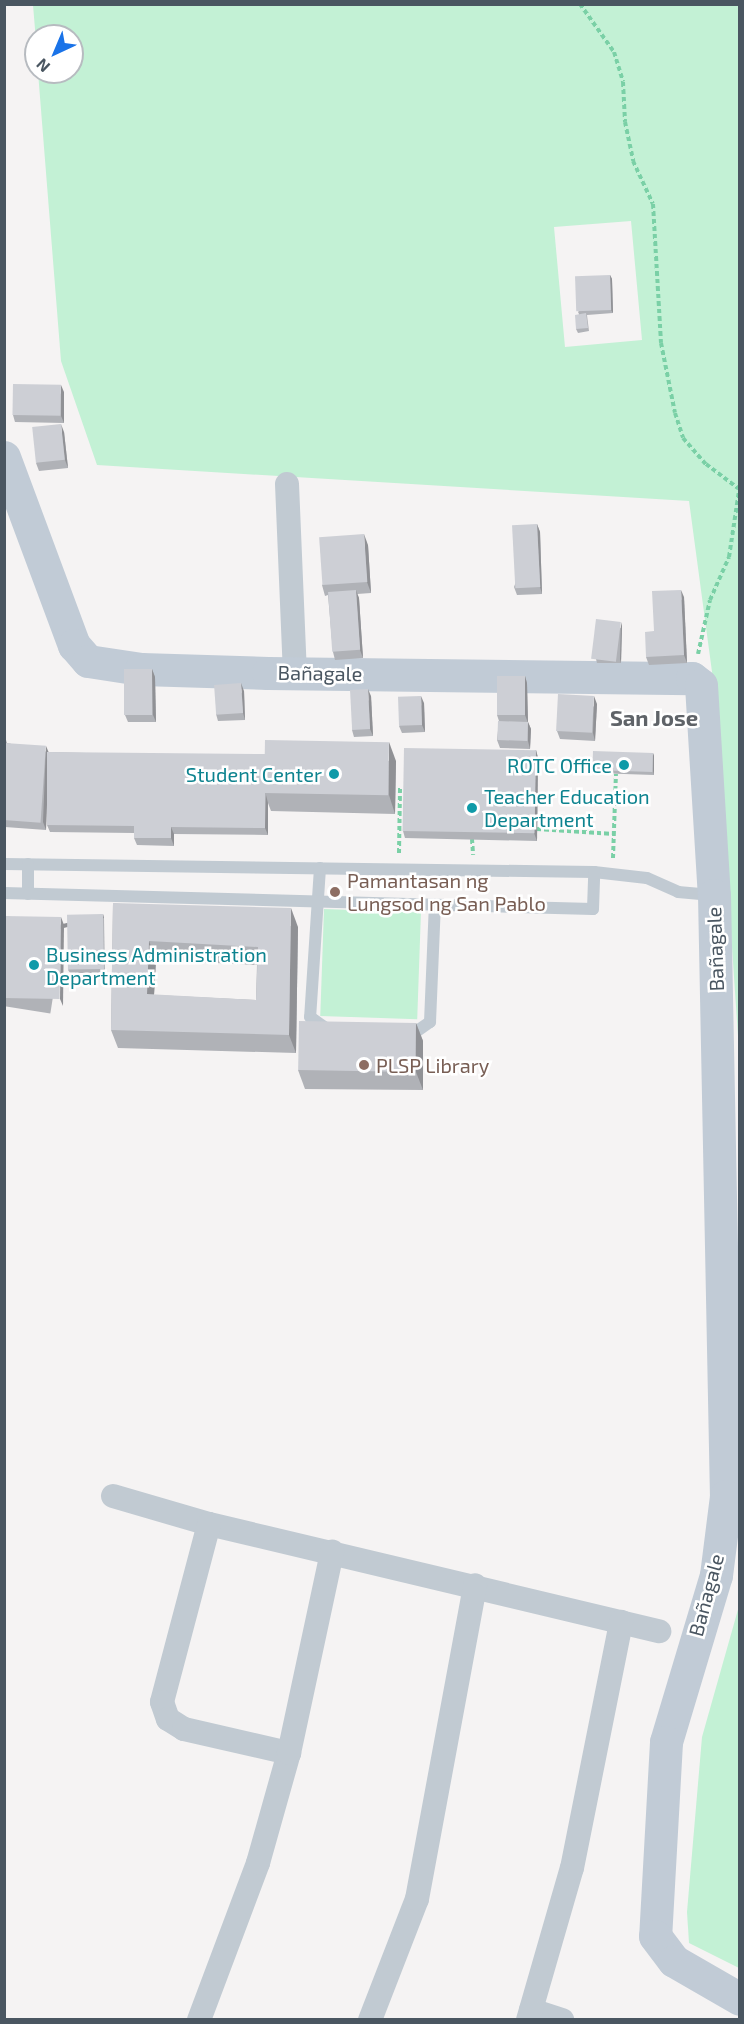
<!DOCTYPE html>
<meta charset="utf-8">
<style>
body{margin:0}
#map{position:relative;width:744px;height:2024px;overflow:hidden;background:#f5f3f3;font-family:"Exo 2",sans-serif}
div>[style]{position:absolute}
.green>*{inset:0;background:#c3f1d5;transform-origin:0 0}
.path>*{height:4px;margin-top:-2px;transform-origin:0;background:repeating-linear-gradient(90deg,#7ad0a6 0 4.5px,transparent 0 7.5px)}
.lane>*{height:12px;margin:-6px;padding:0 6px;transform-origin:6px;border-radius:6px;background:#c1cad2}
.street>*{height:24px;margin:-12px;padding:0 12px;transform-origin:12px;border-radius:12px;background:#c1cad2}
.secondary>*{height:33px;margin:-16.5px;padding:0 16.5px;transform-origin:16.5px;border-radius:16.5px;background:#c1cbd6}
.wall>*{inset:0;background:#b0b2b7;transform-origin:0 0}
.shaded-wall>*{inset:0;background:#909195;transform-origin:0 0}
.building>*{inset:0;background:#cdcfd5;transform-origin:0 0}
.dots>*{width:16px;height:16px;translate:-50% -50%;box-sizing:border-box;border:3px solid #fff;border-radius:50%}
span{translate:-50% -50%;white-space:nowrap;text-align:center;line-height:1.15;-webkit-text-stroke:5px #fff;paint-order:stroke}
.street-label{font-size:20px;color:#4a5661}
.culture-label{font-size:20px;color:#0d838f}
.right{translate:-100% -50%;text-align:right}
.left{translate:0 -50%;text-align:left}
.education-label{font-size:20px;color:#785e54}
.quarter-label{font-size:22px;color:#5f6368;font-weight:700}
.frame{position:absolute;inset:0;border:6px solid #4a5661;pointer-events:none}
.north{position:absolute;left:24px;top:24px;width:60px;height:60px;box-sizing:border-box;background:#fff;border:2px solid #b7bbc0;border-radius:50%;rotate:224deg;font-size:16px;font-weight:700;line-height:24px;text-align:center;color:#4a5661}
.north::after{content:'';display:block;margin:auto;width:21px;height:27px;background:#1a73e8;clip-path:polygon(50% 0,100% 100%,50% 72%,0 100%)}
</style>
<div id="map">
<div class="green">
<div style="clip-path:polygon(evenodd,33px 5px,739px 5px,739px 1051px,715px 694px,689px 501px,97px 465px,61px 361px,38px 72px,72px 72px,72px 36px,36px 36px,36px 41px,33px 5px,631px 221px,642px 340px,565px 347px,554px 227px,631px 221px)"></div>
<div style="left:324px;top:909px;width:97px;height:107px;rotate:2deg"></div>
<div style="clip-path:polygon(739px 1606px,739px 1968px,689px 1943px,687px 1912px,702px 1737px)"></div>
</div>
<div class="path">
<div style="left:580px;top:4px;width:59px;rotate:54.7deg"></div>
<div style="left:614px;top:52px;width:31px;rotate:73deg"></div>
<div style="left:623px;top:82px;width:40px;rotate:87.1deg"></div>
<div style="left:625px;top:122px;width:40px;rotate:78deg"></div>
<div style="left:633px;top:161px;width:47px;rotate:65.1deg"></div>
<div style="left:653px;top:204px;width:139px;rotate:86.7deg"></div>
<div style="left:661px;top:343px;width:71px;rotate:78.7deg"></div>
<div style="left:675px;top:413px;width:26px;rotate:72deg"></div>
<div style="left:683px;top:438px;width:35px;rotate:49deg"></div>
<div style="left:706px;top:464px;width:40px;rotate:37deg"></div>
<div style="left:698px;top:654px;width:55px;rotate:-77.5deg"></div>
<div style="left:710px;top:600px;width:47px;rotate:-66.2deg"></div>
<div style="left:729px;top:557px;width:74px;rotate:-81.4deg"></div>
<div style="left:537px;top:829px;width:77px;rotate:3.7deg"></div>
<div style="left:472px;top:839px;width:16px;rotate:86deg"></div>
<div style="left:399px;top:853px;width:66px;rotate:-89.1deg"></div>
<div style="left:613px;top:858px;width:84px;rotate:-88deg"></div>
</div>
<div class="lane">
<div style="left:4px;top:864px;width:590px;rotate:0.78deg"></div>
<div style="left:594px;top:872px;width:53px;rotate:6.5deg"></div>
<div style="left:647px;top:878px;width:34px;rotate:24deg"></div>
<div style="left:678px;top:892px;width:34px;rotate:5deg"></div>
<div style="left:28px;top:864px;width:30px;rotate:90deg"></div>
<div style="left:320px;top:868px;width:149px;rotate:93.8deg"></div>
<div style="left:310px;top:1017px;width:19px;rotate:35deg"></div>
<div style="left:4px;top:893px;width:589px;rotate:1.56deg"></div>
<div style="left:593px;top:909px;width:37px;rotate:-88deg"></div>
<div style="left:404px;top:1031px;width:13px"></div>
<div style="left:417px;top:1031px;width:16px;rotate:-35deg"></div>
<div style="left:430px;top:1022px;width:117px;rotate:-87.6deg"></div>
</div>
<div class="street">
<div style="left:287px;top:484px;width:189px;rotate:87.6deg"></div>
<div style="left:113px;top:1496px;width:100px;rotate:16.3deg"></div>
<div style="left:209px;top:1524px;width:463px;rotate:13.4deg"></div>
<div style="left:209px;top:1524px;width:184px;rotate:104.8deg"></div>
<div style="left:162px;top:1702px;width:18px;rotate:71deg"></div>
<div style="left:168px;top:1719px;width:19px;rotate:32deg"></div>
<div style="left:184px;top:1729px;width:108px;rotate:12.9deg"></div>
<div style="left:531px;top:2010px;width:33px;rotate:18deg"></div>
<div style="left:199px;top:2020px;width:168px;rotate:-69.4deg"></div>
<div style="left:258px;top:1863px;width:114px;rotate:-74.3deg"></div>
<div style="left:289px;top:1753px;width:206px;rotate:-77.9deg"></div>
<div style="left:370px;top:2020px;width:130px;rotate:-68.8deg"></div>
<div style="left:417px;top:1899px;width:319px;rotate:-79.5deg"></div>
<div style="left:528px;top:2020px;width:158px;rotate:-73.9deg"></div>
<div style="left:572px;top:1868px;width:251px;rotate:-78.7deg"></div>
</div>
<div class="secondary">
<div style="left:4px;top:457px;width:201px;rotate:69.6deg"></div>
<div style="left:74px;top:645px;width:21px;rotate:49deg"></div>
<div style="left:88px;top:661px;width:54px;rotate:8.6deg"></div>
<div style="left:141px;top:669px;width:127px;rotate:1.8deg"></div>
<div style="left:268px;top:673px;width:424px;rotate:0.7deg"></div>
<div style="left:692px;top:678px;width:11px;rotate:38deg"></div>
<div style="left:701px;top:685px;width:210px;rotate:86.5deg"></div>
<div style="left:714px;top:895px;width:601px;rotate:88.86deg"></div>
<div style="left:726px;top:1496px;width:80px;rotate:97.2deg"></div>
<div style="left:716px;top:1575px;width:174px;rotate:106.7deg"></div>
<div style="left:666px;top:1742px;width:194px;rotate:93.2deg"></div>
<div style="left:655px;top:1936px;width:31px;rotate:53deg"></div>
<div style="left:674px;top:1961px;width:76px;rotate:29.9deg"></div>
</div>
<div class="wall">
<div style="clip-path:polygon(610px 275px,612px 279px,613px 313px,587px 315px,589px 331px,578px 333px,576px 329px,579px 314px,578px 312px)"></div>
<div style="clip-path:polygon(64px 392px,64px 423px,15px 422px,13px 415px)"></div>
<div style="clip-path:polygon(64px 432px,68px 468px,39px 471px,36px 463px)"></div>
<div style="clip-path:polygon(537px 524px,540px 532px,542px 594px,517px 595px,514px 587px)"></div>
<div style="clip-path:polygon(368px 545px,371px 593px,357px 594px,359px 598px,363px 658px,335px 660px,333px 652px,328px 595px,325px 596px,322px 585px)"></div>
<div style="clip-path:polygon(684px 597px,687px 663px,649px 665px,646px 657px,654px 631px)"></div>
<div style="clip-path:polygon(622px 626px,621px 663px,597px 663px,596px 659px)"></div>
<div style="clip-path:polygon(152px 669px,155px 677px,156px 722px,128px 722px,125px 715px)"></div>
<div style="clip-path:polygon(525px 676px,527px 683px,528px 722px,531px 729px,530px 749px,500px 748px,497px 740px,499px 721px,497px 715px)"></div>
<div style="clip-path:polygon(244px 691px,245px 720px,218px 721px,216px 714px)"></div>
<div style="clip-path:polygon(371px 696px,373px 736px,354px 737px,352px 730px)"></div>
<div style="clip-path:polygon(424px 703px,425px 732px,402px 733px,399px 726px)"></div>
<div style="clip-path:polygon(597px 704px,595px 741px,560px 739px,557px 731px)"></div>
<div style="clip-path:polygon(4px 733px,7px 743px,48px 752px,396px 761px,395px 814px,271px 811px,268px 803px,268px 835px,174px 834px,174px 846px,137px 845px,134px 838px,134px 833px,50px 832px,47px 825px,47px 792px,46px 830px,5px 827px)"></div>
<div style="clip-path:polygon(536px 750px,538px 758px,537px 841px,405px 838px,403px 831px)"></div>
<div style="clip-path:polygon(653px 753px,654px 756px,654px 775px,594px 773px,593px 770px)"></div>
<div style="clip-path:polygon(evenodd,113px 903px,298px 927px,296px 1053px,118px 1048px,111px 1030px,113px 903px,156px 960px,257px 965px,256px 1000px,154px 995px,156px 960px)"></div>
<div style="clip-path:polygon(103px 914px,104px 918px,105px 973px,70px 973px,68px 970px)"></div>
<div style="left:4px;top:916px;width:61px;height:89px;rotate:9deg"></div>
<div style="clip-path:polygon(416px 1023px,423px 1041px,423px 1090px,305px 1089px,298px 1070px)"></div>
</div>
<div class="shaded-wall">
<div style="clip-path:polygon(610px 275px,612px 279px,613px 313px,611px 310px)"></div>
<div style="clip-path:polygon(61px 385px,64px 392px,64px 423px,61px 416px)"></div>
<div style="clip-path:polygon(61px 424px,64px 432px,68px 468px,65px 460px)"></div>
<div style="clip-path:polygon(537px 524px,540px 532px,542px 594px,540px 587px)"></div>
<div style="clip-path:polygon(364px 534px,368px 545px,371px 593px,367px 582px)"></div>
<div style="clip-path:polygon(356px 590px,359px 598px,363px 658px,360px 650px)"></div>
<div style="clip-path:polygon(681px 590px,684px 597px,687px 663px,684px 655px)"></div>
<div style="clip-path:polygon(621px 622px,622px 626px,621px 663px,620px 659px)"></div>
<div style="clip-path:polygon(152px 669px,155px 677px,156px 722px,153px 715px)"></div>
<div style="clip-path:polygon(525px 676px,527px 683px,528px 723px,525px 715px)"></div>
<div style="clip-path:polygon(241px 683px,244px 691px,245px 720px,243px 713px)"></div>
<div style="clip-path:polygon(368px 689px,371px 696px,373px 736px,370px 729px)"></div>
<div style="clip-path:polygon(421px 696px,424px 703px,425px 732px,422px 725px)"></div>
<div style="clip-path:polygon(594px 696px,597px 704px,595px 741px,593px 733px)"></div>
<div style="clip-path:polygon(528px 722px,531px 729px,530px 749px,528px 741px)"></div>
<div style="clip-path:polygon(4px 733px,8px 751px,4px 767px)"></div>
<div style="clip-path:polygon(389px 742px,396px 761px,395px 814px,389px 795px)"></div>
<div style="clip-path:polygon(46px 746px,49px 753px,46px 830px,43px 822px)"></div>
<div style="clip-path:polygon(536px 750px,538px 758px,537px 841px,534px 833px)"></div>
<div style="clip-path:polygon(653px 753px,654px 756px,654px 775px,653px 771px)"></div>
<div style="clip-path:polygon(266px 795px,268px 803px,268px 835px,265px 828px)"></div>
<div style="clip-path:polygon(171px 827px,174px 834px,174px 846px,171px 838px)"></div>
<div style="clip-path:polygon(291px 908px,298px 927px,296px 1053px,289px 1035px)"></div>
<div style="left:103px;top:914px;width:4px;height:55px;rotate:76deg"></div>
<div style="clip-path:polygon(61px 917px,64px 925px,63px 1006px,60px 999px)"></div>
<div style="clip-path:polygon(149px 941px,156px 960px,153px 1013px,147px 994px)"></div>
<div style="clip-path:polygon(416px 1023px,423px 1041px,423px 1090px,416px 1072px)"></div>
</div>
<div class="building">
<div style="left:610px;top:275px;width:35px;height:35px;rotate:88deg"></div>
<div style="clip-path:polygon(586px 313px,588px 328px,576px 329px,575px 315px)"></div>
<div style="left:13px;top:384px;width:48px;height:31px;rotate:1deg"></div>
<div style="left:61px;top:424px;width:36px;height:29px;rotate:84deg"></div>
<div style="left:537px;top:524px;width:63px;height:25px;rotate:87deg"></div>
<div style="left:364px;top:534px;width:48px;height:45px;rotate:86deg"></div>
<div style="left:356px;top:590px;width:60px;height:28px;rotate:86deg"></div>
<div style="clip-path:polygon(681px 590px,684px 655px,646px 657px,645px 632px,654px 631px,652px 591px)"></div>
<div style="left:596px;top:619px;width:25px;height:40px;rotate:7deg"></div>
<div style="left:124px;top:669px;width:28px;height:46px"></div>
<div style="left:497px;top:676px;width:28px;height:39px"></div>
<div style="left:241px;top:683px;width:30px;height:27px;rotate:86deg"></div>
<div style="left:368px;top:689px;width:40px;height:18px;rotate:87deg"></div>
<div style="left:558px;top:694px;width:36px;height:37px;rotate:3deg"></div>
<div style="left:421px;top:696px;width:29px;height:23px;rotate:88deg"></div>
<div style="left:498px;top:721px;width:30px;height:19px;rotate:2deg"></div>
<div style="left:265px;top:740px;width:124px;height:53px;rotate:1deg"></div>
<div style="left:5px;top:743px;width:41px;height:77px;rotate:4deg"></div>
<div style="left:404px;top:748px;width:132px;height:83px;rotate:1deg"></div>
<div style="left:593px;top:751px;width:60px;height:19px;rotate:2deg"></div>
<div style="clip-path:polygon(47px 752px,265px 754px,265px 828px,171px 827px,171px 838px,134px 838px,134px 826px,47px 825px)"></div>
<div style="clip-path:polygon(evenodd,113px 903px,291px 908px,289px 1035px,111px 1030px,113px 903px,149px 941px,258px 947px,256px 1000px,147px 994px,149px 941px)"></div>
<div style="left:103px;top:914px;width:55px;height:36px;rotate:89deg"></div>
<div style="left:4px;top:916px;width:57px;height:82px;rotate:1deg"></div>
<div style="left:299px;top:1021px;width:117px;height:49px;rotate:1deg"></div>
</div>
<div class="dots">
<div style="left:624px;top:765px;background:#0f9aa8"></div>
<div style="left:334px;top:774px;background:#0f9aa8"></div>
<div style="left:472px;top:808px;background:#0f9aa8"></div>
<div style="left:335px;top:892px;background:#8d6e63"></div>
<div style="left:34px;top:965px;background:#0f9aa8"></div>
<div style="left:364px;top:1065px;background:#8d6e63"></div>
</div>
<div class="street-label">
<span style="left:320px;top:673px;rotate:1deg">Bañagale</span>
<span style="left:715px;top:949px;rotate:-92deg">Bañagale</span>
<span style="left:706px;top:1595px;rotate:-75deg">Bañagale</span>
</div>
<div class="culture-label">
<span class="right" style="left:612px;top:765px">ROTC Office</span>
<span class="right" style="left:322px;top:774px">Student Center</span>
<span class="left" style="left:484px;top:808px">Teacher Education<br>Department</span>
<span class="left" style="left:46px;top:966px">Business Administration<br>Department</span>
</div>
<div class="education-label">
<span class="left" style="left:347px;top:892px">Pamantasan ng<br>Lungsod ng San Pablo</span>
<span class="left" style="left:376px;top:1065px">PLSP Library</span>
</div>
<div class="quarter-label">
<span style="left:654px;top:718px">San Jose</span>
</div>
<div class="frame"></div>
<div class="north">N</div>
</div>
